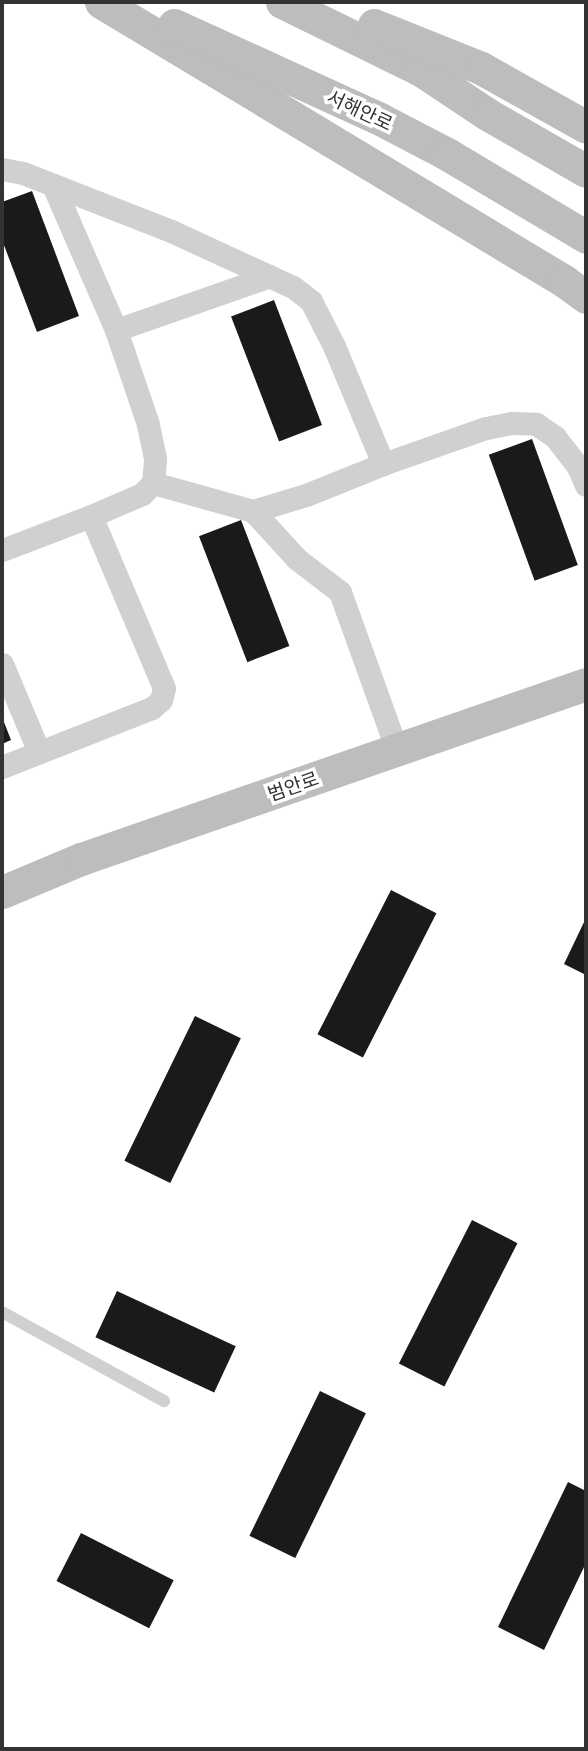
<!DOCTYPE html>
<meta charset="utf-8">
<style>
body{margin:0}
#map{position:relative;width:588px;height:1751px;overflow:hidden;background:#fff;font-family:Commissioner,"Noto Sans KR",sans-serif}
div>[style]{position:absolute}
.building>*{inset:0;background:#1a1a1a;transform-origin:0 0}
.lane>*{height:12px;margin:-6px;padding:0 6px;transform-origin:6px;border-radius:6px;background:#d0d0d0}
.street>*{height:23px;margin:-11.5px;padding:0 11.5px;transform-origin:11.5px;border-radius:11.5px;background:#d0d0d0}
.secondary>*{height:33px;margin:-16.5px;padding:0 16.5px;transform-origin:16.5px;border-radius:16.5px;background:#bdbdbd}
span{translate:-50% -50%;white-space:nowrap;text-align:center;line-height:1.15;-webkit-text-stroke:7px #fff;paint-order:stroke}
.street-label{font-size:19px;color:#333}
.frame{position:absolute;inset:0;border:4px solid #333;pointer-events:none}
</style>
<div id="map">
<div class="building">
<div style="clip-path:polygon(32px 191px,79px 316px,37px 332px,2px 240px,2px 202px)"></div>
<div style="left:274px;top:300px;width:134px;height:46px;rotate:69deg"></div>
<div style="left:532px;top:439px;width:134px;height:46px;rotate:70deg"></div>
<div style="left:241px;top:520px;width:135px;height:45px;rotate:69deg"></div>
<div style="clip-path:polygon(2px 717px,11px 740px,2px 744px)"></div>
<div style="left:391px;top:890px;width:51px;height:162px;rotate:27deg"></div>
<div style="clip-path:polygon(586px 918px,586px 975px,564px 964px)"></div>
<div style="left:195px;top:1016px;width:51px;height:161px;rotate:26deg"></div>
<div style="left:472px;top:1220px;width:51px;height:161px;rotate:27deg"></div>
<div style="left:117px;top:1291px;width:131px;height:51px;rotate:25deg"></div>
<div style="left:320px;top:1391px;width:51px;height:161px;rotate:26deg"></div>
<div style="clip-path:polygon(568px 1482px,586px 1491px,586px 1563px,544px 1650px,498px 1627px)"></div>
<div style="left:81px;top:1533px;width:104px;height:54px;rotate:27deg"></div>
</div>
<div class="lane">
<div style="left:2px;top:1312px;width:185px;rotate:28.8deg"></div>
</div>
<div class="street">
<div style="left:2px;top:169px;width:21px;rotate:11deg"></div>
<div style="left:23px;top:173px;width:159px;rotate:21.4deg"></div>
<div style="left:171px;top:231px;width:134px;rotate:24.7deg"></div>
<div style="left:293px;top:287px;width:23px;rotate:38deg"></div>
<div style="left:311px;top:301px;width:51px;rotate:62.9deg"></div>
<div style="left:334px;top:346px;width:128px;rotate:67.4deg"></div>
<div style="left:383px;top:464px;width:109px;rotate:-19.3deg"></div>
<div style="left:486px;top:428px;width:26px;rotate:-11deg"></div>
<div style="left:512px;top:423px;width:24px;rotate:2deg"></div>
<div style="left:536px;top:424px;width:23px;rotate:34deg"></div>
<div style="left:555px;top:437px;width:36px;rotate:52deg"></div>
<div style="left:577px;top:465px;width:22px;rotate:66deg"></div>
<div style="left:116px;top:330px;width:163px;rotate:-19.3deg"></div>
<div style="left:153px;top:483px;width:104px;rotate:15.6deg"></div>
<div style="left:253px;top:511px;width:65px;rotate:47.5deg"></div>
<div style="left:297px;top:559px;width:54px;rotate:37.5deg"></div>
<div style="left:340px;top:592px;width:168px;rotate:70.2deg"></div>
<div style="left:253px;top:511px;width:55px;rotate:-16.8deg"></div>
<div style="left:306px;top:495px;width:83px;rotate:-21.9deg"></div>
<div style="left:2px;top:550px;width:95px;rotate:-20.9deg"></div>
<div style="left:2px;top:664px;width:95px;rotate:67.2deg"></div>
<div style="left:2px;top:767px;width:161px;rotate:-21.5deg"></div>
<div style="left:152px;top:708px;width:12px;rotate:-42deg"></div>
<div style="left:161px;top:700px;width:12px;rotate:-76deg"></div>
<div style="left:164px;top:688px;width:187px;rotate:-113deg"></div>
<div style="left:91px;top:516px;width:56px;rotate:-23.3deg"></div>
<div style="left:142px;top:494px;width:16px;rotate:-45deg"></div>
<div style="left:153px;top:483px;width:25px;rotate:-85deg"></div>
<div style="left:155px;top:458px;width:35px;rotate:-102deg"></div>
<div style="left:148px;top:424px;width:99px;rotate:-108.8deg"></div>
<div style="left:116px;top:330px;width:158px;rotate:-113.5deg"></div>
</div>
<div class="secondary">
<div style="left:101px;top:2px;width:541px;rotate:31.07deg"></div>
<div style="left:564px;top:281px;width:27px;rotate:36deg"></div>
<div style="left:282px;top:2px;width:155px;rotate:26.1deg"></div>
<div style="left:421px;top:70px;width:79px;rotate:33.7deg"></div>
<div style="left:487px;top:114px;width:114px;rotate:29.9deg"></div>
<div style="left:174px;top:25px;width:226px;rotate:24.5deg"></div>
<div style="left:380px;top:119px;width:76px;rotate:27.6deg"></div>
<div style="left:447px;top:154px;width:162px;rotate:30.8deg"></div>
<div style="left:374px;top:25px;width:115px;rotate:21.9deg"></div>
<div style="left:481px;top:68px;width:120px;rotate:29.3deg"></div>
<div style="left:2px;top:892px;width:86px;rotate:-22.7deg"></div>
<div style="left:81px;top:859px;width:534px;rotate:-19.11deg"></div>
</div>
<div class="street-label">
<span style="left:360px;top:110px;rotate:25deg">서해안로</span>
<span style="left:293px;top:786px;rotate:-19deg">범안로</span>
</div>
<div class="frame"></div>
</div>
